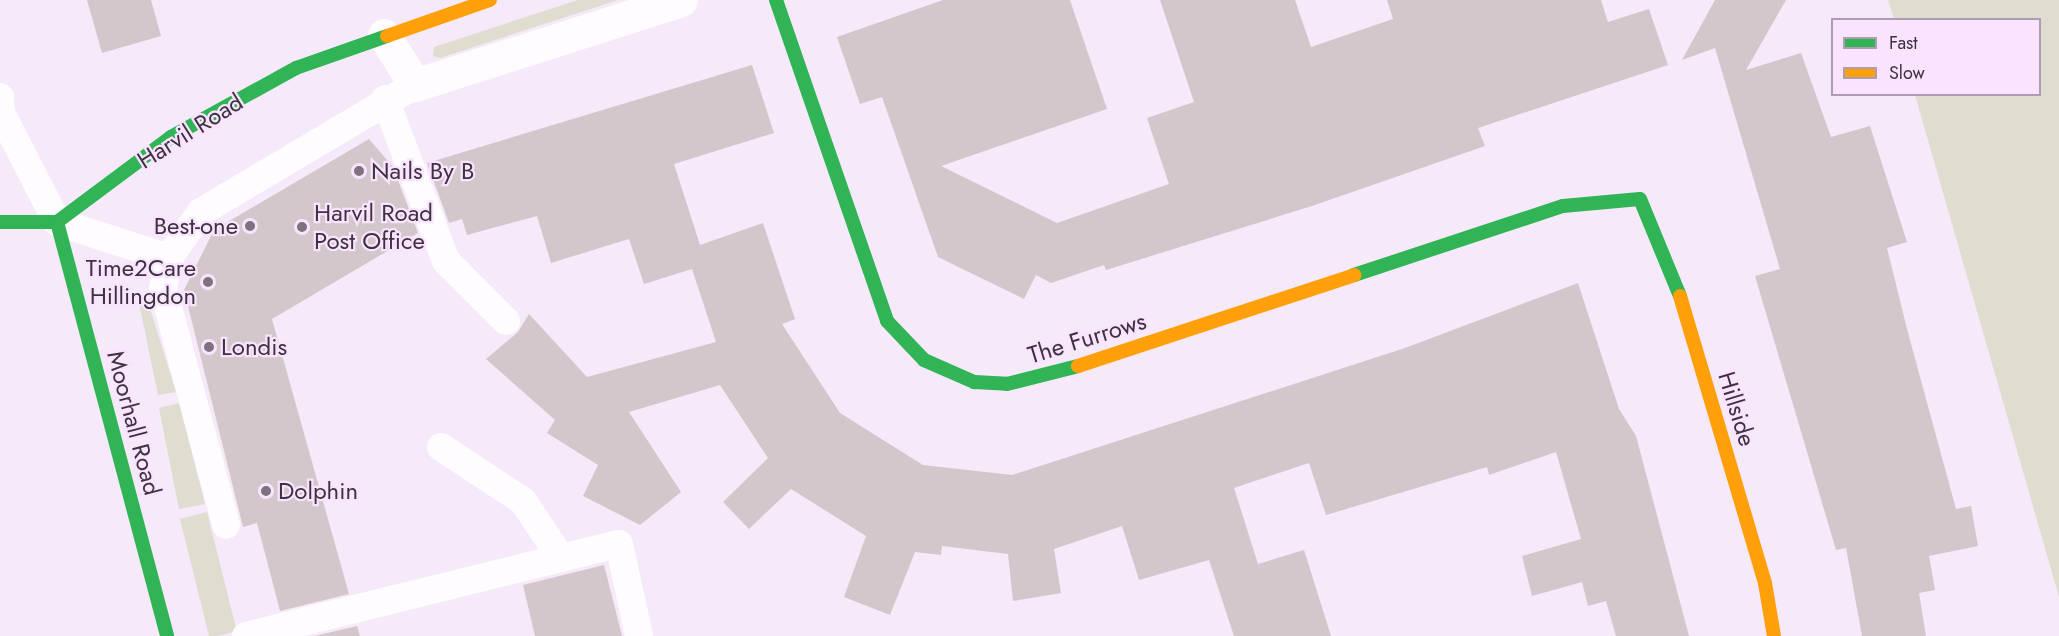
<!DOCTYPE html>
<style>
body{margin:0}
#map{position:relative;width:2059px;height:636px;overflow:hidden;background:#f6e9f9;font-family:Jost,sans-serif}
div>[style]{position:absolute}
.green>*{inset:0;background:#dfdcd0;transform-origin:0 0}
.building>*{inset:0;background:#d3c7cb}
.lane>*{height:28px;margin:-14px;padding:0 14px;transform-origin:14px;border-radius:14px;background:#fefcfe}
.street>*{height:33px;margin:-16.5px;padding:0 16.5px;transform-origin:16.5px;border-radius:16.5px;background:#fefcfe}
.fast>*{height:14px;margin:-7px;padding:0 7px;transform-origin:7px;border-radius:7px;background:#30b455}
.slow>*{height:14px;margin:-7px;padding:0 7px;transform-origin:7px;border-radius:7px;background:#ff9f0a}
.dots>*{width:16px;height:16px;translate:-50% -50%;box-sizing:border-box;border:3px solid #fae3ff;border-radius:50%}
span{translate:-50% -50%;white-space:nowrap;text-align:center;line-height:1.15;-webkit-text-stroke:4.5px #fae3ff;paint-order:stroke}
.street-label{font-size:24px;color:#3c333e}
.poi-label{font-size:24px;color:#3c333e}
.left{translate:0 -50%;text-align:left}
.right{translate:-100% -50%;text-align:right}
.legend{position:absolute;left:1831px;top:18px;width:210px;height:78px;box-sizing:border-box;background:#fae3ff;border:2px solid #ae9db2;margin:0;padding:8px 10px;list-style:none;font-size:18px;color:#3c333e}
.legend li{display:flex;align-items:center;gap:12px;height:30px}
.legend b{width:30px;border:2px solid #ae9db2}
</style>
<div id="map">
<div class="green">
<div style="clip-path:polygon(578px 0,618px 0,440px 58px,433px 56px,434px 47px)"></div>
<div style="clip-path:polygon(1888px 0,2059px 0,2059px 597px,1915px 95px,2040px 94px,2040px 20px,1894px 19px)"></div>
<div style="clip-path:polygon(147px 299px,176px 392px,158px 395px,139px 303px)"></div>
<div style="clip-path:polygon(179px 403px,205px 504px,179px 509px,159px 408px)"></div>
<div style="left:207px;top:512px;width:123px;height:28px;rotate:76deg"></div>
</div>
<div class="building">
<div style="clip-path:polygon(87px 0,151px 0,161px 36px,102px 53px)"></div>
<div style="clip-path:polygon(943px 0,1070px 0,1107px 109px,941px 166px,1057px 223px,1169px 184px,1147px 118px,1194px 102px,1160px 0,1295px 0,1311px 47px,1393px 19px,1387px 0,1601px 0,1608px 22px,1649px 9px,1668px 65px,1478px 128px,1485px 146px,1312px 206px,1106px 270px,1104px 265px,1051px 283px,1036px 275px,1024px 299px,938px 257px,882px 97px,860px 104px,837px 37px)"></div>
<div style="clip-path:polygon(1715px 0,1786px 0,1746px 70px,1801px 53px,1831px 137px,1870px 126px,1907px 242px,1887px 248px,1907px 329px,1956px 509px,1971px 506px,1978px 546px,1929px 556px,1935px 590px,1919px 593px,1926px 636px,1862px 636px,1846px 548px,1836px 550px,1755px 276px,1780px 269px,1715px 48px,1682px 60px)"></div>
<div style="clip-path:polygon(752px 65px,774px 133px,674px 164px,700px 245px,763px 223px,795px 319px,782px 324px,840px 413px,923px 465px,1012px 475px,1405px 348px,1578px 283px,1619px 409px,1636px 436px,1689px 636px,1616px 636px,1606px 601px,1588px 606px,1582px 582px,1532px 596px,1522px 556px,1581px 539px,1556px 452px,1489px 475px,1487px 467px,1326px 515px,1309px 463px,1234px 488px,1258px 564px,1304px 550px,1331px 636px,1234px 636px,1209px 560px,1139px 580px,1122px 526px,1054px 549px,1061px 593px,1013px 601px,1008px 554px,942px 546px,941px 555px,915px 552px,890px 615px,844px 597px,866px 536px,791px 489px,749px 529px,723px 502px,768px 458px,720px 385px,629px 412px,681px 492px,640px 525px,583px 496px,598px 465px,547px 433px,555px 420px,486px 359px,518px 332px,529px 314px,587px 377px,716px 342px,692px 269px,644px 284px,629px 239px,551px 263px,537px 216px,467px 235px,462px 219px,449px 223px,427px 163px)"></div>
<div style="clip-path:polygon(369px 139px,393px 167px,418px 233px,272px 319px,349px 594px,280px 611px,257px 523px,243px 527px,184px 290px,214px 230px)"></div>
<div style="clip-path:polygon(604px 565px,622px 636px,535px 636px,523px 585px)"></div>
<div style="clip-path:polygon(357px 626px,360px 636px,315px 636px)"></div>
</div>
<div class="lane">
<div style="left:0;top:97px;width:16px;rotate:86deg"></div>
<div style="left:1px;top:113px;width:123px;rotate:62.8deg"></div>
<div style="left:57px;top:222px;width:118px;rotate:17.8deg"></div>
<div style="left:169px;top:258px;width:56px;rotate:-55.2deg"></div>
<div style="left:201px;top:212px;width:249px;rotate:-30.7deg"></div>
<div style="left:385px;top:99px;width:173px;rotate:69.4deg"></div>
<div style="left:446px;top:261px;width:85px;rotate:45deg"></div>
<div style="left:169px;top:258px;width:31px;rotate:101deg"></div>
<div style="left:163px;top:288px;width:245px;rotate:75.1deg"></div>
<div style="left:441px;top:447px;width:98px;rotate:33.4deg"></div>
<div style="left:523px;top:501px;width:69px;rotate:56.3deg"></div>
<div style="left:246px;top:636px;width:384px;rotate:-13.9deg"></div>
<div style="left:619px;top:544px;width:94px;rotate:77.7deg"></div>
</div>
<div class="street">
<div style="left:384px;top:35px;width:59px;rotate:58.2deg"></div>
<div style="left:415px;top:85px;width:279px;rotate:-17.7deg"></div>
</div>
<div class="fast">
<div style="left:776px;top:0;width:340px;rotate:70.9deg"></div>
<div style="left:887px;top:321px;width:54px;rotate:46.5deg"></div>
<div style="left:924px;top:360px;width:55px;rotate:23.7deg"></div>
<div style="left:974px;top:382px;width:33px;rotate:3deg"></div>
<div style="left:1007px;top:384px;width:73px;rotate:-14.2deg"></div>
<div style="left:0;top:222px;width:57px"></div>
<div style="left:57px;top:222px;width:142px;rotate:-36.7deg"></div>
<div style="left:171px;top:137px;width:143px;rotate:-28.9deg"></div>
<div style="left:296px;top:68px;width:96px;rotate:-19.4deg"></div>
<div style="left:57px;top:222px;width:428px;rotate:75.1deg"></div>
<div style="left:1354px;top:275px;width:220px;rotate:-18.3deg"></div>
<div style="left:1563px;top:206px;width:77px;rotate:-5.2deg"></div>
<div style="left:1640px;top:199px;width:105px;rotate:67.6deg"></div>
</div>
<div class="slow">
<div style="left:387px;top:36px;width:109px;rotate:-19.3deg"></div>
<div style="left:1680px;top:296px;width:299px;rotate:73.5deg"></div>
<div style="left:1765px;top:583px;width:54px;rotate:80.4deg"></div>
<div style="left:1078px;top:366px;width:291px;rotate:-18.2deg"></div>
</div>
<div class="dots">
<div style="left:359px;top:171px;background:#7d737f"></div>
<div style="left:250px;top:226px;background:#7d737f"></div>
<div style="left:302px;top:227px;background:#7d737f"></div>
<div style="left:208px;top:282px;background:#7d737f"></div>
<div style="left:209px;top:347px;background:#7d737f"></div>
<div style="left:266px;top:491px;background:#7d737f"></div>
</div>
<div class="street-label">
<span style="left:190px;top:131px;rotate:-32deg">Harvil Road</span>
<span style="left:1087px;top:338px;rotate:-17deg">The Furrows</span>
<span style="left:1737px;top:409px;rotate:73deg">Hillside</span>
<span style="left:134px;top:423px;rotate:75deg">Moorhall Road</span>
</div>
<div class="poi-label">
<span class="left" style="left:371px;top:171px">Nails By B</span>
<span class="left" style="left:314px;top:227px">Harvil Road<br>Post Office</span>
<span class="right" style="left:238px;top:226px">Best-one</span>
<span class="right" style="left:196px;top:282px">Time2Care<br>Hillingdon</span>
<span class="left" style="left:221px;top:347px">Londis</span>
<span class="left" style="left:278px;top:491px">Dolphin</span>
</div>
<ul class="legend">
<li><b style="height:8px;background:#30b455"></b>Fast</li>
<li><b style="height:8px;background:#ff9f0a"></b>Slow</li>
</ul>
</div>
